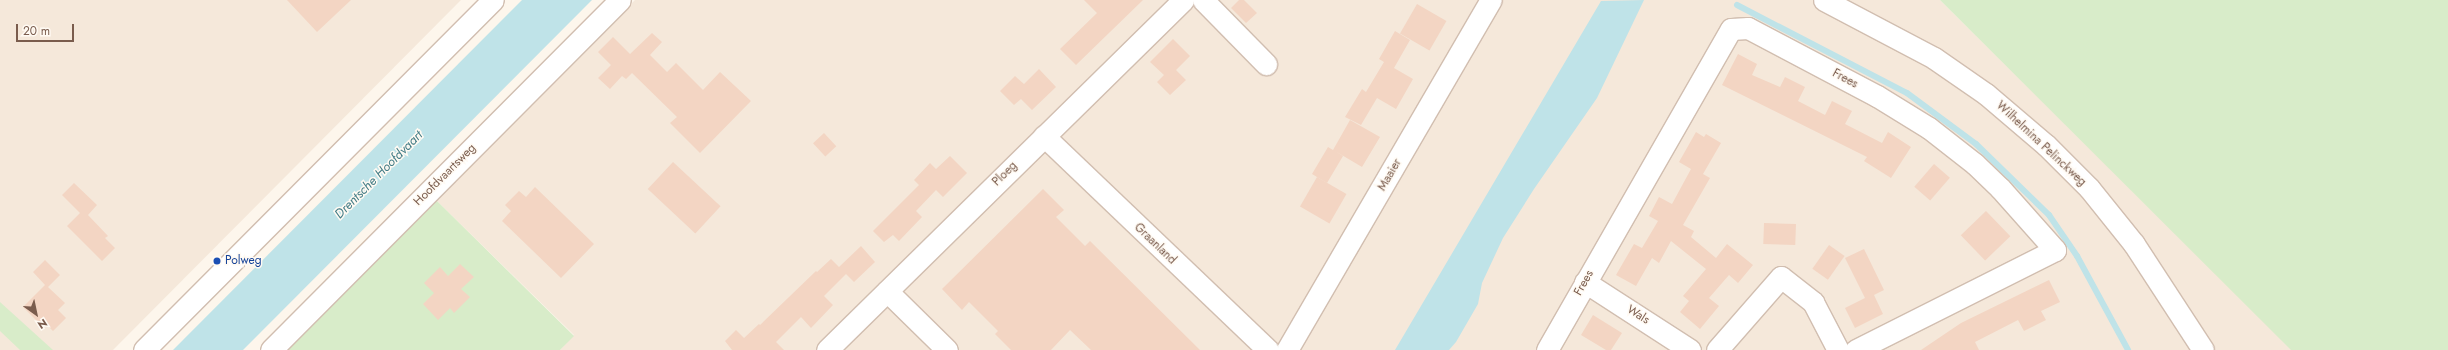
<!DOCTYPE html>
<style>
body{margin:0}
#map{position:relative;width:2448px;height:350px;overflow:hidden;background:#fdf6ec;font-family:Jost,sans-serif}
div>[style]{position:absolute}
.residential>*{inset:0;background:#f5e8da}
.green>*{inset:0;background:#d8ecc9}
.water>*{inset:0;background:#bfe3e8}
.stream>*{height:6px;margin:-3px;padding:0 3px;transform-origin:3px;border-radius:3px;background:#bfe3e8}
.building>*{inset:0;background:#f3d5c3;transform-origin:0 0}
.roads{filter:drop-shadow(1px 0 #d1beb0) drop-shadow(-1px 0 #d1beb0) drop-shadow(0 1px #d1beb0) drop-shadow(0 -1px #d1beb0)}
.street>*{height:21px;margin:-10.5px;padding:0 10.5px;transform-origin:10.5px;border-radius:10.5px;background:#fff}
.dots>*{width:11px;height:11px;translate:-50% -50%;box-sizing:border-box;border:2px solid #fffaf3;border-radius:50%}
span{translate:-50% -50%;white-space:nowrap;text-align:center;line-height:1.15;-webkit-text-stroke:3px #fffaf3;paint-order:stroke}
.street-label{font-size:12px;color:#7a5c4d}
.transit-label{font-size:12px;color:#164399}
.left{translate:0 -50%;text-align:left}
.water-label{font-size:13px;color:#437c86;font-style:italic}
.north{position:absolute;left:16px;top:294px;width:40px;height:40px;-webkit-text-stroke:3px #fffaf3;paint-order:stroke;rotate:147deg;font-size:11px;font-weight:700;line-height:16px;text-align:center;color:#7a5c4d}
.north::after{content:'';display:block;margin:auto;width:14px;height:18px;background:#7a5c4d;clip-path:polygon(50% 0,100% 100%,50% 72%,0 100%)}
.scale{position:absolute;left:16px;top:24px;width:58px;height:18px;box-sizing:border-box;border:2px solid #7a5c4d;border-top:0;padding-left:5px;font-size:12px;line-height:14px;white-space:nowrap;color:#7a5c4d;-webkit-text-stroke:3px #fffaf3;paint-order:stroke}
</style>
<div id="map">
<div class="residential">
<div style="clip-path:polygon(0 0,461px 0,113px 350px,0 350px)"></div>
<div style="clip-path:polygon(635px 0,1940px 0,2293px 350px,560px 350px,574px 335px,436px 200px)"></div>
</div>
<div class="green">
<div style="clip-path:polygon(1940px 0,2448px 0,2448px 350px,2291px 350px)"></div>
<div style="clip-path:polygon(436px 200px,574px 336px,560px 350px,287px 350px)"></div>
<div style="clip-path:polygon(0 302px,53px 350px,20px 350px,0 331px)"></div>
</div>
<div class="water">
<div style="clip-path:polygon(522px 0,592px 0,243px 350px,173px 350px)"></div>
<div style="clip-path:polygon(1644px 0,1597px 98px,1534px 189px,1503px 238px,1482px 283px,1478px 304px,1456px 342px,1449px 350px,1395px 350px,1601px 1px)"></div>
</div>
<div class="stream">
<div style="left:1737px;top:5px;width:191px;rotate:27.4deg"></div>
<div style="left:1907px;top:93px;width:86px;rotate:36.5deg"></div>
<div style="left:1976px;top:144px;width:102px;rotate:44.2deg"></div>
<div style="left:2049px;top:215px;width:50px;rotate:55.7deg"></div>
<div style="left:2077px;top:256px;width:107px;rotate:61.5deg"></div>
</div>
<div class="building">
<div style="clip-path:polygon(287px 0,351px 0,317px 32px)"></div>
<div style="clip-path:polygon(1084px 0,1143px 0,1076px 65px,1060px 49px,1097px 13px)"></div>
<div style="clip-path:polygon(1239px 0,1244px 0,1257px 13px,1246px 23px,1231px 8px)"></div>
<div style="left:1417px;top:4px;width:34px;height:34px;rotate:30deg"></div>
<div style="clip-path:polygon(1395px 31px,1410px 40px,1394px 68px,1413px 79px,1396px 109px,1377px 98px,1361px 125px,1345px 117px,1362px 89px,1366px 92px,1384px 62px,1379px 59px)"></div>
<div style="clip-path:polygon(652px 33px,662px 42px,650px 55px,667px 72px,676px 63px,703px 90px,720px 72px,751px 101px,700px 153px,670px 123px,677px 117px,632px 73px,626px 79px,622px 76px,610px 89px,598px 78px,611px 65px,598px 52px,613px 37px,630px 54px)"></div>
<div style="clip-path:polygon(1173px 39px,1190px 56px,1176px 70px,1186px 80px,1170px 95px,1157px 82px,1164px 75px,1150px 62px)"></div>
<div style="clip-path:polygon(1738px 54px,1757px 64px,1752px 75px,1780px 87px,1785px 77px,1805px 87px,1798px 101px,1825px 115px,1832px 101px,1852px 111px,1845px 124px,1882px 143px,1888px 132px,1911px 147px,1891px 178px,1864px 161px,1867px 157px,1722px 85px)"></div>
<div style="clip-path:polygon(1039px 69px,1056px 87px,1032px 110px,1021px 99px,1014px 105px,1000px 91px,1015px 76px,1024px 84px)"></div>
<div style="clip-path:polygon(1350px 120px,1380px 137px,1362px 167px,1335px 151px,1343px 156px,1327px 183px,1312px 174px,1328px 147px,1333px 150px)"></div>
<div style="clip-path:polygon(1696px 132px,1704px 137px,1706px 134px,1721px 143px,1703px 174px,1710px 178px,1683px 225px,1694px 231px,1691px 237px,1716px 258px,1727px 244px,1753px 265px,1738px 283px,1729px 275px,1709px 298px,1719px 306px,1700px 329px,1680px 312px,1689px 301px,1683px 296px,1706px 269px,1671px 241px,1659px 263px,1652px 258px,1636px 286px,1616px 275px,1634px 244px,1642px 248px,1658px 221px,1649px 216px,1659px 197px,1672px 204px,1691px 169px,1679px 162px)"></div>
<div style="left:824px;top:133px;width:18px;height:15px;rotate:47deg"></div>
<div style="clip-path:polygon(950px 156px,967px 173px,943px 197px,936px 190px,916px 211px,922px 217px,899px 241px,893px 235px,884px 242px,873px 231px,919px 185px,914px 180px,930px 163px,936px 169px)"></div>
<div style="left:673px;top:162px;width:65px;height:37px;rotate:43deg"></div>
<div style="left:1934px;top:164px;width:21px;height:30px;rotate:41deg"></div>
<div style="left:1317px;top:177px;width:34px;height:34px;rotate:30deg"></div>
<div style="clip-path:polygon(74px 183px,97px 205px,88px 215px,108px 236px,105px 238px,115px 248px,102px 261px,67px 226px,80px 213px,62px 195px)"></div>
<div style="clip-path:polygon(535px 187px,594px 244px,561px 278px,502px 221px,511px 211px,505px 205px,519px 191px,526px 197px)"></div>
<div style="clip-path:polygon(1043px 189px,1064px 210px,1056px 217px,1085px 246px,1090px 241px,1200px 350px,1091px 350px,1070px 330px,1051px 350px,1011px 350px,995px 334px,998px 331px,969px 302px,962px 310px,942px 289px)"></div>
<div style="left:1986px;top:211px;width:35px;height:35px;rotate:46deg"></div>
<div style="left:1764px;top:223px;width:32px;height:21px;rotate:2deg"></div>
<div style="left:1829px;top:245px;width:19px;height:29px;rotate:35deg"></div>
<div style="clip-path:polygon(861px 246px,875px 262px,854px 282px,846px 274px,824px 296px,833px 305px,811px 328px,801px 317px,776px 342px,784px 350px,732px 350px,725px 341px,736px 330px,744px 338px,759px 324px,760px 325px,816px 271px,817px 272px,831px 259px,839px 267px)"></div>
<div style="clip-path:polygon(1864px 249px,1884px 290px,1874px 295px,1883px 314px,1855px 328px,1845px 308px,1865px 298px,1845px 258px)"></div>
<div style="clip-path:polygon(45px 260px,60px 275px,48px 287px,65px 303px,58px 310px,66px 318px,53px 331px,46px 324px,43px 327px,23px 307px,45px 285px,33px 272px)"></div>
<div style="clip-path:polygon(460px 264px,474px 277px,461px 289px,470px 297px,454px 313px,450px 308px,438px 320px,423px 304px,434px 293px,424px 283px,440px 267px,448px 276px)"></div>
<div style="clip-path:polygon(2049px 280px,2060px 302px,2041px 311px,2046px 320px,2024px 331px,2018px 320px,1975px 342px,1979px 350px,1921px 350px,1961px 323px)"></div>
<div style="clip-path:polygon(1593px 315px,1622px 333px,1611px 350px,1606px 350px,1581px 335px)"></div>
</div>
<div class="roads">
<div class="street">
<div style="left:1203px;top:0;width:90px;rotate:45.5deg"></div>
<div style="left:1824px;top:0;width:124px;rotate:27.8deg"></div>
<div style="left:1934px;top:58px;width:63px;rotate:34.7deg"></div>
<div style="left:1986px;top:94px;width:79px;rotate:40.4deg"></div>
<div style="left:2046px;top:145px;width:61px;rotate:45deg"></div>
<div style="left:2089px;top:188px;width:72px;rotate:51.2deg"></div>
<div style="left:2134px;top:244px;width:126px;rotate:56.9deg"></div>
<div style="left:1044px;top:136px;width:310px;rotate:43.7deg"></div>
<div style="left:1585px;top:282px;width:125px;rotate:32.9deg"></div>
<div style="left:887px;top:291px;width:84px;rotate:44.5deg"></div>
<div style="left:144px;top:350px;width:494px;rotate:-45.1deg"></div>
<div style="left:271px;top:350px;width:494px;rotate:-45.1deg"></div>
<div style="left:827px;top:350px;width:499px;rotate:-44.5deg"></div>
<div style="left:1287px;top:350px;width:405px;rotate:-59.8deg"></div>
<div style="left:1547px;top:350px;width:370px;rotate:-60.2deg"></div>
<div style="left:1731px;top:29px;width:17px;rotate:-3deg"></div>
<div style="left:1748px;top:28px;width:146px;rotate:27.8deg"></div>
<div style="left:1877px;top:96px;width:61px;rotate:31.6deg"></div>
<div style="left:1929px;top:128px;width:58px;rotate:38deg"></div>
<div style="left:1975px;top:164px;width:35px;rotate:44deg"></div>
<div style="left:2000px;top:188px;width:83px;rotate:48.4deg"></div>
<div style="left:2055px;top:250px;width:223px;rotate:153.3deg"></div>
<div style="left:1717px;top:350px;width:97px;rotate:-48.8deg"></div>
<div style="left:1781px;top:277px;width:41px;rotate:38deg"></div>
<div style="left:1813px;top:302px;width:54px;rotate:62.5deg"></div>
</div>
</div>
<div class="dots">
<div style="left:217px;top:261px;background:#1a4fb4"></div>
</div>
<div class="street-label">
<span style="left:1845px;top:79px;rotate:28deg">Frees</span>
<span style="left:2041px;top:144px;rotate:43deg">Wilhelmina Pelinckweg</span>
<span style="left:1005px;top:174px;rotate:-45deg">Ploeg</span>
<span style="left:445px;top:175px;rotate:-45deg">Hoofdvaartsweg</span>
<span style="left:1390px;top:175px;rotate:-60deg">Maaier</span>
<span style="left:1155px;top:244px;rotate:44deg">Graanland</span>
<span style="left:1584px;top:283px;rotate:-61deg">Frees</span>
<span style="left:1638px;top:315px;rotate:32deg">Wals</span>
</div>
<div class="transit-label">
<span class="left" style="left:225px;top:261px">Polweg</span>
</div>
<div class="water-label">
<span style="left:379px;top:175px;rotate:-45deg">Drentsche Hoofdvaart</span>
</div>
<div class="north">N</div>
<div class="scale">20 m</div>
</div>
